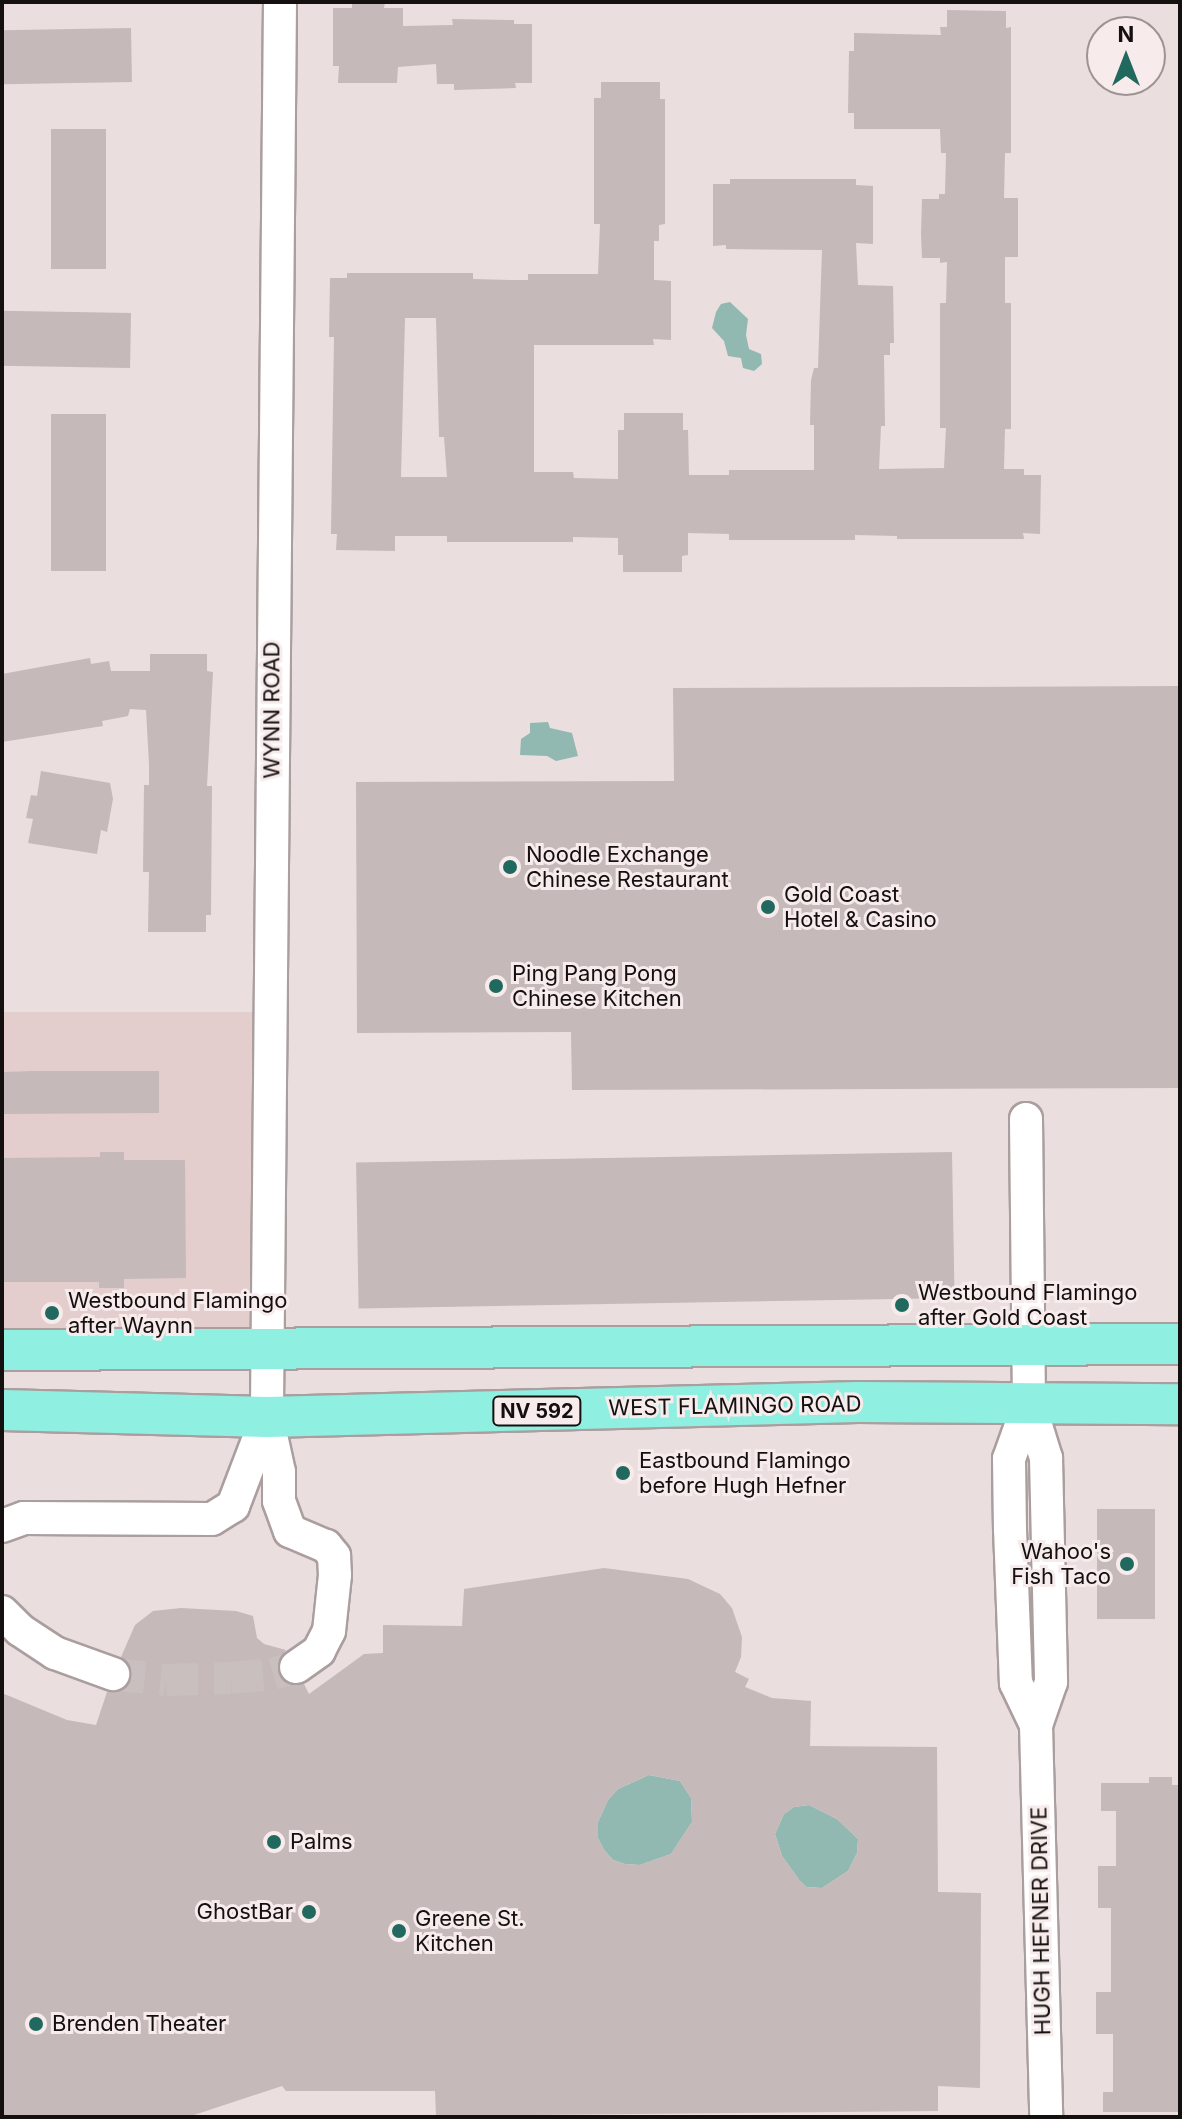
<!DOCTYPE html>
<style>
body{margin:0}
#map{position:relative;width:1182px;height:2119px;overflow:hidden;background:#eadede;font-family:Inter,sans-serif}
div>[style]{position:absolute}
.built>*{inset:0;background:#e3cecd;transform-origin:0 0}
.water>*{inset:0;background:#91b9b1}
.building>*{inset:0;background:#c5bab9;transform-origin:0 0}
.minor-tunnel>*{height:32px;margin-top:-16px;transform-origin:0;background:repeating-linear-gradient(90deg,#cabfbf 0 32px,transparent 0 48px)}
.roads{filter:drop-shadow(2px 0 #aa9e9e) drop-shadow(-2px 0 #aa9e9e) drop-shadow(0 2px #aa9e9e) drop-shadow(0 -2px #aa9e9e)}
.minor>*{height:32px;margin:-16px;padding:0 16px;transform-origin:16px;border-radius:16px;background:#fff}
.major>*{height:40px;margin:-20px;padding:0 20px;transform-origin:20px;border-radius:20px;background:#8fefe1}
.dots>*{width:22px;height:22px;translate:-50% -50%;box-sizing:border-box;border:4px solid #f7ebeb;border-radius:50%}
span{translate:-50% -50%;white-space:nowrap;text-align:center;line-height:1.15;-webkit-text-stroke:6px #f7ebeb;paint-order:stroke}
.shield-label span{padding:2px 6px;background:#f7ebeb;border:2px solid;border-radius:6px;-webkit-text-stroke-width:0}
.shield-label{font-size:20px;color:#141010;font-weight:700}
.street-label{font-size:22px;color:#141010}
.poi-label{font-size:22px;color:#141010}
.left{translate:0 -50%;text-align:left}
.right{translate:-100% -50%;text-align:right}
.frame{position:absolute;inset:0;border:4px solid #141010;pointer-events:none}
.north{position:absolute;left:1086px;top:16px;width:80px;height:80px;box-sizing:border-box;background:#f7ebeb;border:2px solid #9c9393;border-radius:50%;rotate:0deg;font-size:22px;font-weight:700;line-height:32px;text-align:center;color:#141010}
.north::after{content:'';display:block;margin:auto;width:28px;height:36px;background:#21695e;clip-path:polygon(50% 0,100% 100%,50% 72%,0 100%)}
</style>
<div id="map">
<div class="built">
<div style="left:271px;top:1012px;width:337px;height:269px;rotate:90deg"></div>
</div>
<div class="water">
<div style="clip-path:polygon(730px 302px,748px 319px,746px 335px,749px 349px,761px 354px,762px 364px,754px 371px,743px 368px,741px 358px,728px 356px,724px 341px,712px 328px,716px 312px,721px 304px)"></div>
<div style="clip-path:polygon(548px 722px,550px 728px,572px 733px,578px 756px,556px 761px,547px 756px,520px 755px,521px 739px,530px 733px,530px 723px)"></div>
<div style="clip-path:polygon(649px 1775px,680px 1781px,691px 1798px,692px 1822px,671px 1854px,640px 1865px,625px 1864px,613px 1860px,604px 1850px,598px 1838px,598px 1822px,608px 1800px,618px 1789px)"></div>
<div style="clip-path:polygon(809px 1805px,837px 1819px,858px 1839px,857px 1853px,848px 1871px,822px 1888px,806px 1887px,800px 1881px,782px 1856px,775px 1834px,784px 1814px,794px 1807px)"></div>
</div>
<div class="building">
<div style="clip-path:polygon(352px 2px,385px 2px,384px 8px,403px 8px,403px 26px,453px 25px,452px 19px,514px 20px,514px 24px,532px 24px,532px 83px,515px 83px,516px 88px,454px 90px,454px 84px,437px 84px,436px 64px,398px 67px,397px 83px,338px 83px,339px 66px,333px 66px,333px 8px,352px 8px)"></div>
<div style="clip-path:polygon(evenodd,947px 10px,1006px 11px,1006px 28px,1011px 27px,1011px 153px,1005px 153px,1004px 198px,1018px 198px,1018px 257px,1005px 257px,1005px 303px,1011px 303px,1011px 429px,1005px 429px,1004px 469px,1024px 469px,1024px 475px,1041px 475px,1040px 534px,1023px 533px,1024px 539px,897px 539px,897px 536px,855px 535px,855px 540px,729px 540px,729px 534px,688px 533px,688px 555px,682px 556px,682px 572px,623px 572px,623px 555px,618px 555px,618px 538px,573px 537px,573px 542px,447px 542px,447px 536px,395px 536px,395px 551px,336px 550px,337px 534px,331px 534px,334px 337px,329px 337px,330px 278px,347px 278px,347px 273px,473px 273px,473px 279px,511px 280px,528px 280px,528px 274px,598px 274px,600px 224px,594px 224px,594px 98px,601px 98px,601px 82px,660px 82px,660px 99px,665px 99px,665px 224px,659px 225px,659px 241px,654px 241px,654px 280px,671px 281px,671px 340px,653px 339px,654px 345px,534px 345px,534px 472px,573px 472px,574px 478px,618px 479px,618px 430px,624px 430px,624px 413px,683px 413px,683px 430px,688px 430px,689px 475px,729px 475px,729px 470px,814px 470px,814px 425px,810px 425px,811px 380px,814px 368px,818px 368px,822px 250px,726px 249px,726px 245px,713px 246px,713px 184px,730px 184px,730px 179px,856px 179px,856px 185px,873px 186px,873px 244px,856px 243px,858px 285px,893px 286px,894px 343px,890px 343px,890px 355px,884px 355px,885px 426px,881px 426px,879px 469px,944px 468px,946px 428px,940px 428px,940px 303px,946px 303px,947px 262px,940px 263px,940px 258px,922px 258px,921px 234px,922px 199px,939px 199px,939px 194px,945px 194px,946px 153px,941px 153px,940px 129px,854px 129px,854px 113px,848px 113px,849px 51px,854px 51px,854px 33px,941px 35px,940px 27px,947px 27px,947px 10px,405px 318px,436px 318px,439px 437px,444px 437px,447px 477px,401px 477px,405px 318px)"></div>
<div style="left:131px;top:28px;width:54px;height:129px;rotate:89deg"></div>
<div style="left:106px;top:129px;width:140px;height:55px;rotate:90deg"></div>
<div style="left:131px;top:313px;width:55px;height:129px;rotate:91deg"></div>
<div style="left:51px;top:414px;width:55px;height:157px"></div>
<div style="clip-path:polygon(150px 654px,207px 654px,207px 671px,213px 672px,207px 786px,212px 786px,211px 915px,206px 915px,206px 932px,148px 932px,149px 872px,143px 872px,144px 785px,149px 785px,149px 764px,146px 710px,130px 709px,128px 716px,102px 721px,103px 726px,2px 742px,2px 674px,90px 658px,91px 664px,109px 661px,111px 671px,150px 671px)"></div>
<div style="clip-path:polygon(1180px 686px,1180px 1088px,572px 1090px,571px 1032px,357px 1033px,356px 782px,674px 781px,673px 688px)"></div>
<div style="clip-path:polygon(41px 771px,110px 783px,113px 799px,107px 832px,101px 830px,97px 854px,28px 843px,33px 819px,26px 818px,31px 795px,37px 796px)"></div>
<div style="clip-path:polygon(33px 1071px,159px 1071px,159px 1113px,2px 1114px,2px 1072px)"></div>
<div style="clip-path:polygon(100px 1152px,124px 1152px,124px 1160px,185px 1160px,186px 1278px,124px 1279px,124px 1288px,99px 1288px,99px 1282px,2px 1282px,2px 1158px,100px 1157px)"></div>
<div style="left:952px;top:1152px;width:146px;height:596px;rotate:89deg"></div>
<div style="left:1097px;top:1509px;width:58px;height:110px"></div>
<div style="clip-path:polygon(evenodd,604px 1568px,688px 1579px,720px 1594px,732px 1608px,742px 1637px,741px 1657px,735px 1672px,749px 1679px,745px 1687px,772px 1698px,811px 1701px,810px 1746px,937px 1747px,938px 1892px,981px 1893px,980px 2088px,938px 2086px,938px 2111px,436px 2116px,435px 2091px,286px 2091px,282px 2086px,188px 2117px,2px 2117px,2px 1693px,67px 1720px,96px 1725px,107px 1692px,117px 1692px,130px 1681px,131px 1670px,121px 1657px,135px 1625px,153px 1611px,181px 1608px,236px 1611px,253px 1616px,257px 1638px,264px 1644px,286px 1650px,279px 1660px,281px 1678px,289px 1684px,304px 1684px,309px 1694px,364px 1654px,383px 1653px,383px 1625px,462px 1626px,464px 1589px,604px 1568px,649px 1775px,680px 1781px,691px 1798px,692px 1822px,671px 1854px,640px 1865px,625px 1864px,613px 1860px,604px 1850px,598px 1838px,598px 1822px,608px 1800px,618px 1789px,649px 1775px,604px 1568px,809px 1805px,837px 1819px,858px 1839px,857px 1853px,848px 1871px,822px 1888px,806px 1887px,800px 1881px,782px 1856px,775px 1834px,784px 1814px,794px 1807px,809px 1805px)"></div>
<div style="clip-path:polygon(1149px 1777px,1172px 1777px,1172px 1785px,1180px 1785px,1180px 2112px,1103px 2112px,1103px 2092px,1113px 2092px,1113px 2034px,1096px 2034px,1096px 1992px,1111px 1992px,1111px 1908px,1098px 1908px,1098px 1866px,1116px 1866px,1116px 1811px,1101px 1811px,1101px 1783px,1149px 1783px)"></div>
</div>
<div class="minor-tunnel">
<div style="left:113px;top:1674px;width:53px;rotate:6.5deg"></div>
<div style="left:166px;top:1680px;width:65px;rotate:-1.8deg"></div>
<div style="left:231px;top:1678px;width:42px;rotate:-5.4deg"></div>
<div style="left:273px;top:1674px;width:24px;rotate:-17deg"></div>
</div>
<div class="roads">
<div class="minor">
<div style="left:280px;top:2px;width:1415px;rotate:90.53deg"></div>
<div style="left:267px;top:1417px;width:56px;rotate:77.7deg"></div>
<div style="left:279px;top:1472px;width:29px;rotate:90deg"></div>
<div style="left:279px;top:1501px;width:32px;rotate:70deg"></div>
<div style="left:290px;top:1531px;width:39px;rotate:23deg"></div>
<div style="left:326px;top:1546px;width:13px;rotate:51deg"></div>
<div style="left:334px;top:1556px;width:19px;rotate:87deg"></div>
<div style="left:335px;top:1575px;width:56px;rotate:96.1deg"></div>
<div style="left:329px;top:1631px;width:22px;rotate:117deg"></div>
<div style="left:319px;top:1651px;width:28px;rotate:145deg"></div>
<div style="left:1026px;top:1119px;width:284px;rotate:89.4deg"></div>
<div style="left:1029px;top:1403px;width:58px;rotate:72.8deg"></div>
<div style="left:1046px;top:1458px;width:224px;rotate:88.7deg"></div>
<div style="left:1051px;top:1682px;width:46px;rotate:109.2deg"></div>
<div style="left:1036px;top:1725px;width:392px;rotate:88.5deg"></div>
<div style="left:1029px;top:1403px;width:59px;rotate:109.7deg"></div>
<div style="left:1009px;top:1459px;width:70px;rotate:89.2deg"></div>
<div style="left:1010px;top:1529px;width:154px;rotate:87.8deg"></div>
<div style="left:1016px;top:1683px;width:47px;rotate:64.5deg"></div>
<div style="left:2px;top:1526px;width:23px;rotate:-20deg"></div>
<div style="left:24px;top:1518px;width:188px;rotate:0.3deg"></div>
<div style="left:212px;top:1519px;width:25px;rotate:-32deg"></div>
<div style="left:233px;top:1506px;width:95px;rotate:-69.1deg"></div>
<div style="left:2px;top:1612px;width:25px;rotate:45deg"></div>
<div style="left:20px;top:1630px;width:42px;rotate:33.3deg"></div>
<div style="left:55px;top:1653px;width:62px;rotate:19.9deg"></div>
</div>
<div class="major">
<div style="left:2px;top:1350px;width:1178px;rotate:-0.29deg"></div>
<div style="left:2px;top:1410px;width:265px;rotate:1.5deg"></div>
<div style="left:267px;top:1417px;width:591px;rotate:-1.45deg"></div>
<div style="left:858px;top:1402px;width:322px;rotate:0.4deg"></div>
</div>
</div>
<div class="dots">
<div style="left:510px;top:867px;background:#21695e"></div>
<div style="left:768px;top:907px;background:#21695e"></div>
<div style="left:496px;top:986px;background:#21695e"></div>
<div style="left:902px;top:1305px;background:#21695e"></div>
<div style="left:52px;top:1313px;background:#21695e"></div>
<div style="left:623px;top:1473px;background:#21695e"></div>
<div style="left:1127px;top:1564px;background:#21695e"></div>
<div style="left:274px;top:1842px;background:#21695e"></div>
<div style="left:309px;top:1912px;background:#21695e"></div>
<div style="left:399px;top:1931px;background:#21695e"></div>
<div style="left:36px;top:2024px;background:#21695e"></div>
</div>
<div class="shield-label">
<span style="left:537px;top:1411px">NV 592</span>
</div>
<div class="street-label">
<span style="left:272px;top:710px;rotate:-90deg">WYNN ROAD</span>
<span style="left:735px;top:1406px;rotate:-1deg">WEST FLAMINGO ROAD</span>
<span style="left:1041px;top:1921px;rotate:-91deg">HUGH HEFNER DRIVE</span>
</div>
<div class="poi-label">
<span class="left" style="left:526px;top:867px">Noodle Exchange<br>Chinese Restaurant</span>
<span class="left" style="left:784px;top:907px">Gold Coast<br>Hotel &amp; Casino</span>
<span class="left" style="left:512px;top:986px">Ping Pang Pong<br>Chinese Kitchen</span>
<span class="left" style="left:918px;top:1305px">Westbound Flamingo<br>after Gold Coast</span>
<span class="left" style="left:68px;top:1313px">Westbound Flamingo<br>after Waynn</span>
<span class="left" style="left:639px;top:1473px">Eastbound Flamingo<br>before Hugh Hefner</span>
<span class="right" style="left:1111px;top:1564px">Wahoo's<br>Fish Taco</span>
<span class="left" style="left:290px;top:1842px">Palms</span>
<span class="right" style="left:293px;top:1912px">GhostBar</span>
<span class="left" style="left:415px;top:1931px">Greene St.<br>Kitchen</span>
<span class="left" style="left:52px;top:2024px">Brenden Theater</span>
</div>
<div class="frame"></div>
<div class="north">N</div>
</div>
